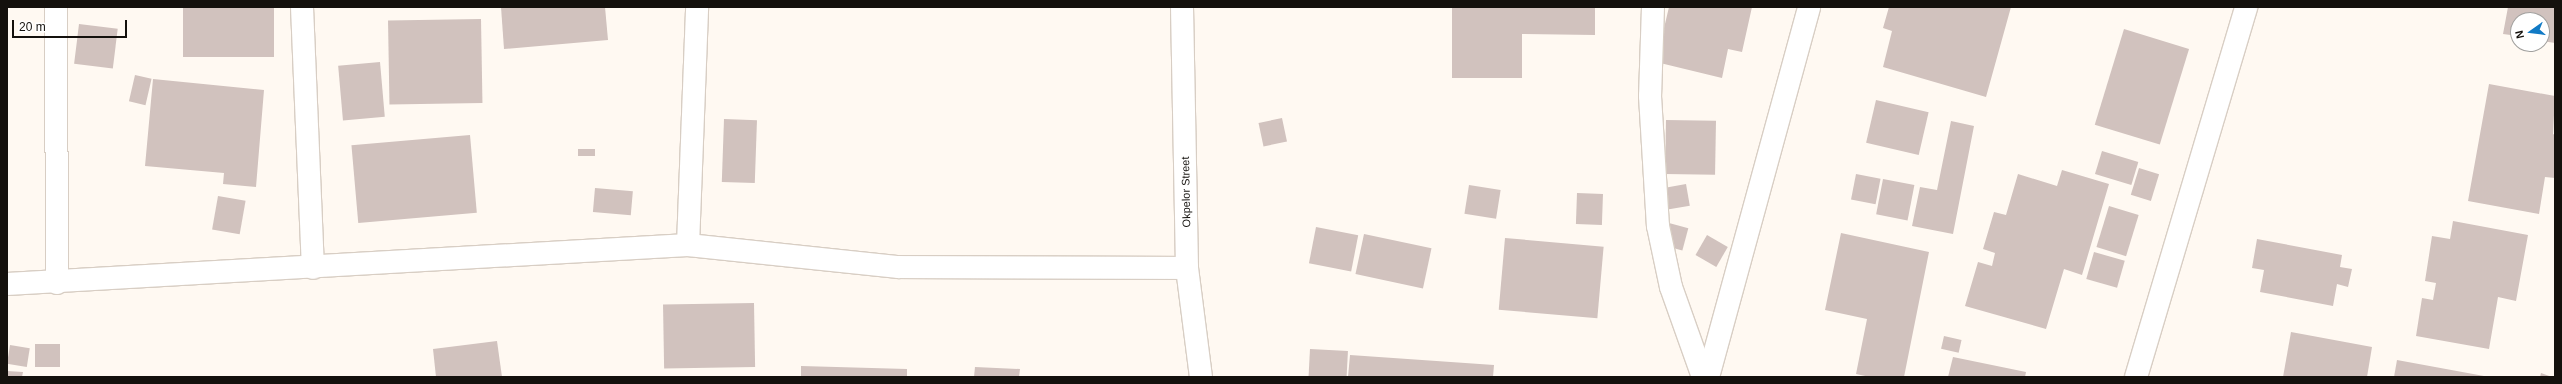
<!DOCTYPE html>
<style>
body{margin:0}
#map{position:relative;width:2562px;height:384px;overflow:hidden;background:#fff9f2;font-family:Helvetica,sans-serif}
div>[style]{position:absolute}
.building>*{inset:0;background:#d1c2be;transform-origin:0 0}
.roads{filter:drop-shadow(1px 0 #d8cec4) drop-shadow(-1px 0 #d8cec4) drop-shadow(0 1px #d8cec4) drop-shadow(0 -1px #d8cec4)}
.minor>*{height:22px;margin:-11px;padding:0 11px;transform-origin:11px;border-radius:11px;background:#fff}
span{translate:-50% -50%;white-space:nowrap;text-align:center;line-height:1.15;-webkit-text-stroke:4px #fff;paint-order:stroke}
.street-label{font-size:11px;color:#14110d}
.frame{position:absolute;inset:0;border:8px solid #14110d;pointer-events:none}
.north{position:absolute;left:2510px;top:12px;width:40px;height:40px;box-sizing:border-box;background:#fff;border:1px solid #a1a09e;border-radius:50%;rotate:256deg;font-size:11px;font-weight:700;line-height:16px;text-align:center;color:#14110d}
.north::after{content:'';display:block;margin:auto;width:14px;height:18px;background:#117ac5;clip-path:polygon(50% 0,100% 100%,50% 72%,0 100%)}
.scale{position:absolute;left:12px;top:20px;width:115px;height:18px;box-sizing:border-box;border:2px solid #14110d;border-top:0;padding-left:5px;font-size:12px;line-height:14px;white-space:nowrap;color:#14110d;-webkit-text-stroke:3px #fff;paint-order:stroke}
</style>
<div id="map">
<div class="building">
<div style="left:183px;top:7px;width:91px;height:50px"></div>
<div style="clip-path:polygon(501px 7px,605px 7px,608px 40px,504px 49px)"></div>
<div style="clip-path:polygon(1452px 7px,1595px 7px,1595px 35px,1522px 34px,1522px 78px,1452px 78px)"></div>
<div style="clip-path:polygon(1669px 7px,1752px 7px,1742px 52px,1728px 49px,1722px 78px,1656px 62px)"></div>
<div style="clip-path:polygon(1889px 7px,2011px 7px,1986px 97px,1883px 67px,1892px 31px,1883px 28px)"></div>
<div style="clip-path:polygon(2508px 7px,2555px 7px,2555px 43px,2542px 41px,2542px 20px,2518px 20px,2518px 36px,2503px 34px)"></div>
<div style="left:481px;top:19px;width:84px;height:93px;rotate:89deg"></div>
<div style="left:79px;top:24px;width:39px;height:40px;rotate:7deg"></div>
<div style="left:2124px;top:29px;width:68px;height:100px;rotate:17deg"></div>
<div style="left:380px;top:62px;width:55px;height:42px;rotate:85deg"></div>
<div style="left:135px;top:75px;width:17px;height:27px;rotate:13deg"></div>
<div style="clip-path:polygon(153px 79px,264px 90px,256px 187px,223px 184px,224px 173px,145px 166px)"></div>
<div style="clip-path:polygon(2489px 84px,2555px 96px,2553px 134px,2555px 135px,2555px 178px,2545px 177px,2539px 214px,2468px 201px)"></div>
<div style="left:1876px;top:100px;width:54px;height:44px;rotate:13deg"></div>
<div style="left:1282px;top:118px;width:24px;height:24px;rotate:78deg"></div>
<div style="left:724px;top:119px;width:33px;height:63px;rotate:2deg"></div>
<div style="left:1666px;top:120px;width:50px;height:54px;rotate:1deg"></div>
<div style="clip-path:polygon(1951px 121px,1974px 126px,1953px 234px,1912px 226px,1920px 187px,1937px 190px)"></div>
<div style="left:470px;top:135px;width:78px;height:119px;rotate:85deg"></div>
<div style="left:578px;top:149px;width:17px;height:7px"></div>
<div style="left:2102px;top:151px;width:38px;height:24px;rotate:17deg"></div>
<div style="left:2139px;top:168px;width:21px;height:28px;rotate:17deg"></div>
<div style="clip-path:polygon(2062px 170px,2109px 184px,2082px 275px,2064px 269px,2046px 329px,1965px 306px,1978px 262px,1992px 266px,1995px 253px,1983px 249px,1994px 212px,2006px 215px,2018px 174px,2057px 186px)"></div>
<div style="left:1856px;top:174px;width:25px;height:26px;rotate:11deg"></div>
<div style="left:1883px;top:179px;width:32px;height:36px;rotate:11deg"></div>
<div style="left:1686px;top:184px;width:22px;height:21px;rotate:80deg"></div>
<div style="left:1469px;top:185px;width:32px;height:29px;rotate:9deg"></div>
<div style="left:595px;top:188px;width:38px;height:24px;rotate:5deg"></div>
<div style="left:1577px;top:193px;width:26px;height:31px;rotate:2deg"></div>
<div style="left:218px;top:196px;width:28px;height:34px;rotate:10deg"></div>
<div style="left:2109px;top:206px;width:31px;height:43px;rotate:17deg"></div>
<div style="clip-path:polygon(2453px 221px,2528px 235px,2516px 301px,2498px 297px,2489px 349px,2416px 336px,2422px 298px,2433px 300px,2436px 283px,2425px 281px,2432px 236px,2450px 239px)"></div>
<div style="left:1669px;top:223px;width:20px;height:23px;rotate:15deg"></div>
<div style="left:1316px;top:227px;width:43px;height:37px;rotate:11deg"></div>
<div style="clip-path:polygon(1841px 233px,1929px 252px,1904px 377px,1870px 377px,1856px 374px,1867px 319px,1825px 310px)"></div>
<div style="left:1364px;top:234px;width:69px;height:41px;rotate:12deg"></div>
<div style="left:1707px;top:235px;width:24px;height:23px;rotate:30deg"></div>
<div style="left:1505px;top:238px;width:99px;height:72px;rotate:5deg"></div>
<div style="clip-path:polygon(2257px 239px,2342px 255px,2340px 267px,2352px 269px,2348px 287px,2337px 284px,2333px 306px,2260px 292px,2264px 270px,2252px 268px)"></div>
<div style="left:2094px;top:252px;width:32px;height:28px;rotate:16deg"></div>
<div style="left:754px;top:303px;width:64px;height:91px;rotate:89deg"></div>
<div style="clip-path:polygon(2291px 332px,2372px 347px,2367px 377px,2283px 377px)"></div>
<div style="left:1944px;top:336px;width:18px;height:13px;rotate:13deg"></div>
<div style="clip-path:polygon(497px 341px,502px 377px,436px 377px,433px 349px)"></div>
<div style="left:35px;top:344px;width:25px;height:23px"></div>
<div style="left:10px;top:345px;width:20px;height:19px;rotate:9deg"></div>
<div style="left:1310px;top:349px;width:38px;height:28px;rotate:3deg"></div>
<div style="clip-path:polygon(1350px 355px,1494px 365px,1493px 377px,1348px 377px)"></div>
<div style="clip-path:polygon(1953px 357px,2026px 372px,2025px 377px,1948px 377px)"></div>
<div style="clip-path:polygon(2397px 360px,2484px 376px,2484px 377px,2394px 377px)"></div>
<div style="clip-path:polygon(801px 366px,907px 369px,907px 377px,801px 377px)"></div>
<div style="clip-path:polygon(975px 367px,1020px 369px,1019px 377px,974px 377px)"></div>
<div style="clip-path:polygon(7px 371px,23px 372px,22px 377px,7px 377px)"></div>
<div style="clip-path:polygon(2541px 373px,2552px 377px,2540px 377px)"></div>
</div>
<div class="roads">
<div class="minor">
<div style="left:56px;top:7px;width:276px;rotate:89.8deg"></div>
<div style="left:302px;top:7px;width:261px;rotate:87.6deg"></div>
<div style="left:1182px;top:7px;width:261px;rotate:88.9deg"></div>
<div style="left:1187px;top:268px;width:110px;rotate:82.7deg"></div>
<div style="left:1653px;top:7px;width:89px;rotate:91.9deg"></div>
<div style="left:1650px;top:96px;width:130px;rotate:86.5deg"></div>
<div style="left:1658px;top:226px;width:62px;rotate:78deg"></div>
<div style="left:1671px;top:287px;width:96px;rotate:70.4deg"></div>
<div style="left:688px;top:245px;width:238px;rotate:-87.8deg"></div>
<div style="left:7px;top:284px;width:682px;rotate:-3.28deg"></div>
<div style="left:688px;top:245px;width:212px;rotate:6deg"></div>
<div style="left:899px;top:267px;width:288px;rotate:0.2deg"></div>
<div style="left:1708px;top:377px;width:384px;rotate:-74.7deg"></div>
<div style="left:2136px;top:377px;width:386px;rotate:-73.4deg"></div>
</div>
</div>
<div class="street-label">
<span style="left:1186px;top:192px;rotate:-91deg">Okpelor Street</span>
</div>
<div class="frame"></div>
<div class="north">N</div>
<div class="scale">20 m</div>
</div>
